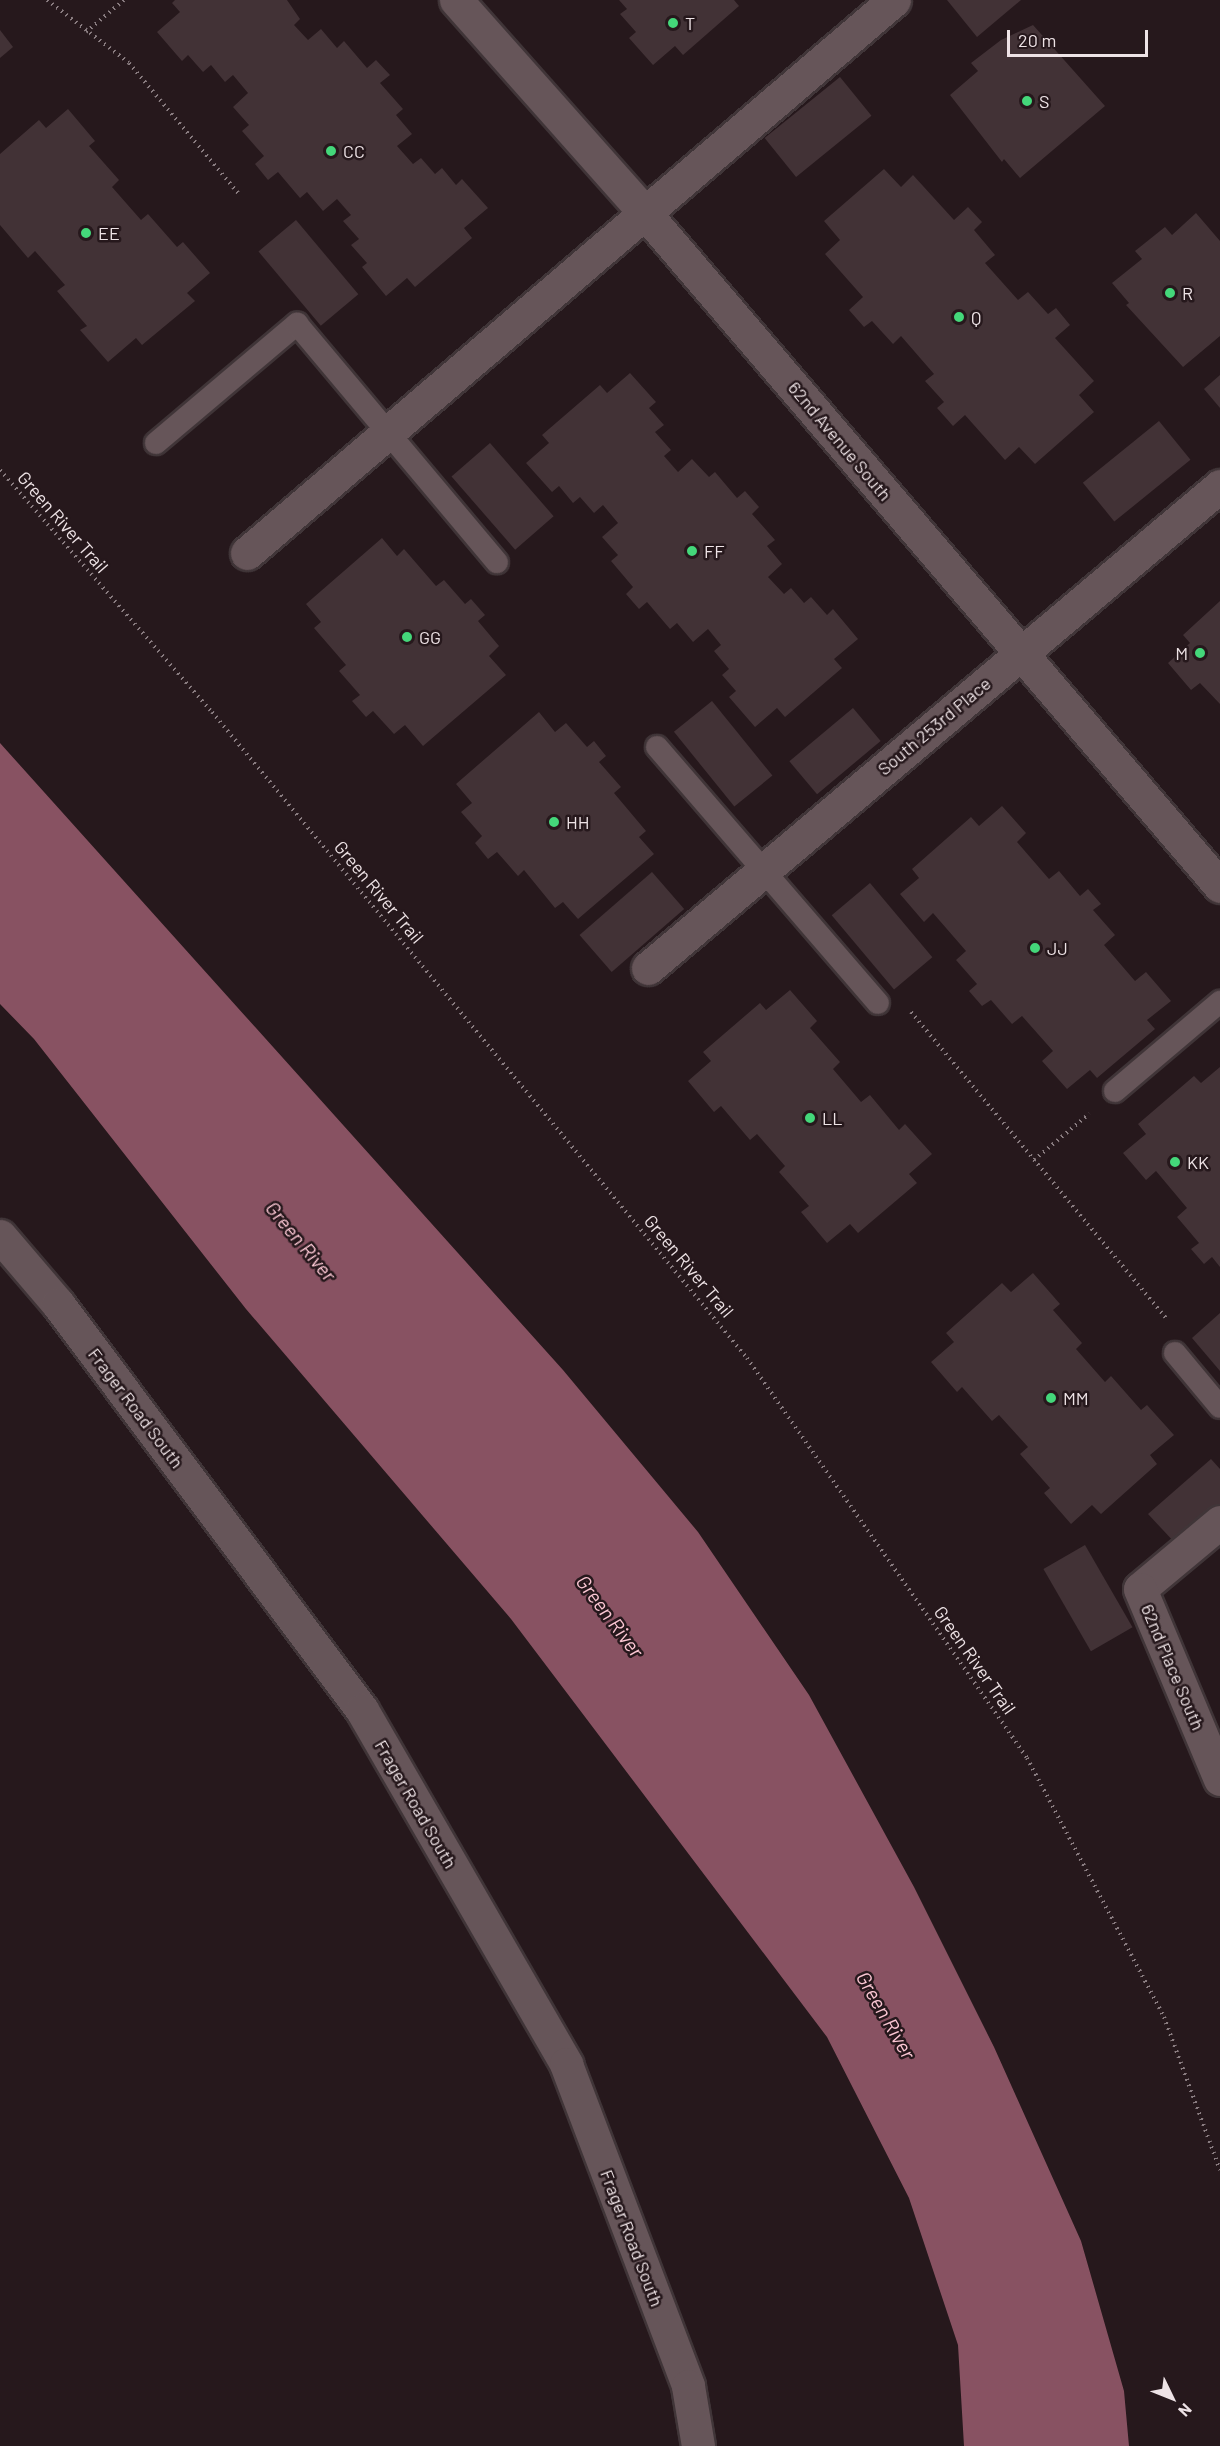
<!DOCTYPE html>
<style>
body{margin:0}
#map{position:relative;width:1220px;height:2446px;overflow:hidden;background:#26181c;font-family:Barlow,sans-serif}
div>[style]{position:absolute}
.water>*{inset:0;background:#885262}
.building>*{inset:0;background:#423236;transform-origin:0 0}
.path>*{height:4px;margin-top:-2px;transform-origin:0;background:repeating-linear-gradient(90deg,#897c80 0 1.5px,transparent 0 6px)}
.roads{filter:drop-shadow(2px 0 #403538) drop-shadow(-2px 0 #403538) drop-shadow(0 2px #403538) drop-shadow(0 -2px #403538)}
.service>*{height:22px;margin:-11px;padding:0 11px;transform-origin:11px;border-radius:11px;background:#665559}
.minor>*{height:33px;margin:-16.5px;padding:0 16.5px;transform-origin:16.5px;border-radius:16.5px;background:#665559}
.dots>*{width:16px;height:16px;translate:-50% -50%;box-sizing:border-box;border:3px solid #26181c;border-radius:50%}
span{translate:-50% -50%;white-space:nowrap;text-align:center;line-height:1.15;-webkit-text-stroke:5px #26181c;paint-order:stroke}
.poi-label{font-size:18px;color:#eee3e6}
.left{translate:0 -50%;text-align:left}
.right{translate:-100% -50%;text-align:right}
.street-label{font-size:18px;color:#eee3e6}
.water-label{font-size:20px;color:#fcc7d4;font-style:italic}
.north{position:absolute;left:1142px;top:2368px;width:60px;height:60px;-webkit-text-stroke:4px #26181c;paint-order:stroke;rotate:133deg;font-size:16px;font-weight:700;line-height:24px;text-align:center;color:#eee3e6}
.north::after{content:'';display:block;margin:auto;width:21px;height:27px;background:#eee3e6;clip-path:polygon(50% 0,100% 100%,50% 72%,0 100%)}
.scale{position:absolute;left:1007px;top:30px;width:141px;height:27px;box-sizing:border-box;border:3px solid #eee3e6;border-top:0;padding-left:8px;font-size:18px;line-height:21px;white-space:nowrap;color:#eee3e6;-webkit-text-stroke:4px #26181c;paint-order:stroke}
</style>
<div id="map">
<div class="water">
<div style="clip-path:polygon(0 743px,563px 1370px,698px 1532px,809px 1695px,914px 1887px,994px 2047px,1081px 2241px,1124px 2391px,1129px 2446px,964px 2446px,958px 2345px,909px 2198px,827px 2037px,511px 1619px,246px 1309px,34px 1039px,0 1004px)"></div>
</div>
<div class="building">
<div style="clip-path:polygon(175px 0,287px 0,300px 19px,294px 25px,308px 40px,321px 29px,337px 48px,344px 41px,367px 68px,376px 60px,390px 75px,380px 83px,403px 109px,396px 115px,412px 134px,397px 146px,413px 164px,421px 158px,435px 174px,442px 168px,456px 185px,462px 179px,488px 208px,464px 228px,472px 238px,415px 287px,407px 278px,386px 296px,362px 267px,367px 263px,351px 245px,359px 239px,343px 221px,351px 215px,337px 199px,323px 211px,307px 192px,300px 198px,278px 172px,268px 180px,255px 164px,264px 156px,242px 131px,249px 125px,233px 107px,248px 93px,233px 75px,225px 82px,211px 65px,203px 72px,188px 55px,182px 61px,157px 32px,180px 12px,172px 3px)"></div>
<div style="clip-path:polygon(619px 0,734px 0,739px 6px,683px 55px,675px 46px,653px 65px,629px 38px,636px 32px,620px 14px,627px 9px)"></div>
<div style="clip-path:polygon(947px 0,1021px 0,977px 37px)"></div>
<div style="clip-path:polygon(1033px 25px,1105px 106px,1020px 178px,1004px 159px,1002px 162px,950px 95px,978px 71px,971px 63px,1001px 40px)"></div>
<div style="clip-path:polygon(0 30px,13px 47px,0 58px)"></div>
<div style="left:840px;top:77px;width:50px;height:97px;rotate:51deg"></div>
<div style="clip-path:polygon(68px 109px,95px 141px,89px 146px,119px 180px,112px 187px,141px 220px,148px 214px,177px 247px,183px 242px,210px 273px,187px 293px,195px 301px,142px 345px,136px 338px,108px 362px,80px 330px,87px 326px,57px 291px,65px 285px,35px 251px,28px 258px,0 225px,0 154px,39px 120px,46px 128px)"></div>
<div style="clip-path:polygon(884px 169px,901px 187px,913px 175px,954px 220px,968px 207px,982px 222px,974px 230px,995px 255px,985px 263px,1018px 300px,1028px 292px,1048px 314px,1056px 308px,1070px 325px,1055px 338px,1094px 381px,1079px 395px,1094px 412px,1035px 464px,1019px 447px,1005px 460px,965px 415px,953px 426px,937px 408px,944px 402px,925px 381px,934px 374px,901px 336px,893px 344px,872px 321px,864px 327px,849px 310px,863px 297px,825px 254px,840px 240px,824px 221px)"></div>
<div style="clip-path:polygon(1196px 213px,1220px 241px,1220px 336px,1183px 367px,1126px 305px,1129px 303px,1112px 283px,1142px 259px,1135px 251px,1165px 227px,1172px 235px)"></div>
<div style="left:296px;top:220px;width:97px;height:49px;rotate:50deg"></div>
<div style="clip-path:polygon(630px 373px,656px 402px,649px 408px,664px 425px,655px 432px,671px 450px,664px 456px,678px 472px,692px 459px,709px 477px,715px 472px,737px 498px,745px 491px,759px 507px,752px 514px,775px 540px,767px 546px,782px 564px,768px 577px,784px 594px,791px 588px,804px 603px,811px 597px,827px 615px,833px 609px,858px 639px,834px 659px,842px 668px,785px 717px,777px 708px,755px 727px,729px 697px,736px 691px,722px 675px,729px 669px,714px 651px,721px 645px,708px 629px,693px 642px,677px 623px,670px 629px,647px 602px,639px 609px,626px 594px,633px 587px,611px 561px,618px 555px,602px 537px,618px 523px,603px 505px,594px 513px,580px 497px,573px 503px,559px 486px,552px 492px,526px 463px,549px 443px,542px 435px,600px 385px,607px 393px)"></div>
<div style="clip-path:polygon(1220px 375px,1220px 408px,1204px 389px)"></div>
<div style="left:1159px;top:421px;width:50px;height:98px;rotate:51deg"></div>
<div style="left:490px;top:443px;width:97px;height:51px;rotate:49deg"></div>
<div style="clip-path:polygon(382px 538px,397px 556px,404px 549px,436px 586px,444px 580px,465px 604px,471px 599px,485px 615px,478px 621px,499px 646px,489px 656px,506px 675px,423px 746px,405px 725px,394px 734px,373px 711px,366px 717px,352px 701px,360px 695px,339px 671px,346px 665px,314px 628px,321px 622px,306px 604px)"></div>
<div style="clip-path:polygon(1220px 601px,1220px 704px,1200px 683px,1191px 690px,1168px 663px,1190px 643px,1183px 635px)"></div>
<div style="left:712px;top:701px;width:96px;height:49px;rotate:51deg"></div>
<div style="left:853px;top:708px;width:43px;height:83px;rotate:50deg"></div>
<div style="clip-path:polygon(539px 712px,555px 732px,566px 723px,587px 747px,594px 741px,606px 756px,599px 762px,621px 787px,614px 793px,646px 831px,639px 837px,654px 854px,578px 919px,563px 902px,555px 908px,524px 870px,518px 876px,497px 852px,488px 859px,475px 843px,482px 836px,461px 812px,472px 803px,456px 784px)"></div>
<div style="clip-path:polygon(1002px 806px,1026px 833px,1017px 842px,1049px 879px,1059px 871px,1080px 896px,1088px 889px,1101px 904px,1093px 910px,1115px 935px,1104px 945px,1135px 981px,1146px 972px,1171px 1001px,1147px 1020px,1155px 1029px,1097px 1078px,1090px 1070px,1067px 1089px,1042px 1061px,1053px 1051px,1022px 1016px,1012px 1024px,991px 1000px,982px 1006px,969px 991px,977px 984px,956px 960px,966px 951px,933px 913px,924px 922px,900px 894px,919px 878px,912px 869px,971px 817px,979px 826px)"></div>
<div style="left:652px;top:872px;width:49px;height:96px;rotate:49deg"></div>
<div style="left:870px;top:883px;width:97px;height:50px;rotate:50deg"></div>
<div style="clip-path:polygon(790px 990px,817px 1021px,810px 1028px,840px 1062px,833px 1069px,861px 1102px,870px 1095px,899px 1130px,905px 1124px,932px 1154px,909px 1174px,917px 1183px,858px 1233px,850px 1224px,827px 1243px,801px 1212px,809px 1206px,779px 1172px,785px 1166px,757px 1134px,750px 1140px,721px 1106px,714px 1112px,688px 1081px,711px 1061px,703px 1052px,760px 1003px,766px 1010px)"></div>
<div style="clip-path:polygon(1220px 1067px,1220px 1267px,1212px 1257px,1204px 1264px,1191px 1249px,1199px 1243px,1177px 1217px,1187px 1208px,1156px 1171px,1146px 1180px,1123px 1153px,1146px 1134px,1138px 1124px,1194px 1076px,1201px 1083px)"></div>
<div style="clip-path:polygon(1033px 1273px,1060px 1304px,1053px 1310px,1082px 1343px,1076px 1349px,1105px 1382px,1111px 1376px,1141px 1410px,1147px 1405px,1174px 1435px,1150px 1455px,1157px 1464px,1101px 1514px,1092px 1505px,1071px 1524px,1044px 1493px,1050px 1488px,1020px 1454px,1028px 1447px,999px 1415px,992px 1421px,962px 1387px,957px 1392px,931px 1362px,954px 1342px,946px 1333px,1002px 1283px,1011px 1292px)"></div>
<div style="clip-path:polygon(1220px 1313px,1220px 1371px,1192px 1338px)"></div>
<div style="clip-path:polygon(1211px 1459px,1220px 1469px,1220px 1505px,1176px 1544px,1148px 1514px)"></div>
<div style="left:1085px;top:1545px;width:95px;height:48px;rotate:60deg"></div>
</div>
<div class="path">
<div style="left:47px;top:0;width:103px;rotate:37.5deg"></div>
<div style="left:129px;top:63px;width:170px;rotate:50deg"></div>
<div style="left:86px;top:32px;width:50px;rotate:-40.1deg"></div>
<div style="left:0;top:470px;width:322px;rotate:48.8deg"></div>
<div style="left:212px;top:712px;width:839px;rotate:50.37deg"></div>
<div style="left:747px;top:1358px;width:488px;rotate:55deg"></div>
<div style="left:1027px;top:1758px;width:293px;rotate:62.1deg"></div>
<div style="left:1164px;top:2017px;width:163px;rotate:69.9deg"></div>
<div style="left:911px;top:1012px;width:398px;rotate:50.2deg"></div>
<div style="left:1034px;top:1160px;width:72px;rotate:-39.9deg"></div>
</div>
<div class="roads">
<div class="service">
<div style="left:156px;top:443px;width:185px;rotate:-40.2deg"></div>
<div style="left:297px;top:324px;width:311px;rotate:50deg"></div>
<div style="left:657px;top:747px;width:338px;rotate:49.2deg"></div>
<div style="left:1115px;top:1091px;width:138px;rotate:-40.3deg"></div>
<div style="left:1175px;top:1353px;width:70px;rotate:50.2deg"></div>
</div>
<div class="minor">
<div style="left:456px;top:0;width:285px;rotate:48.4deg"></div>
<div style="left:645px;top:213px;width:885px;rotate:49.49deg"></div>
<div style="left:247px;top:553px;width:851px;rotate:-40.52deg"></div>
<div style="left:648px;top:968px;width:748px;rotate:-40.12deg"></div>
<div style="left:0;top:1236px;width:89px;rotate:49.5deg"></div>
<div style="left:58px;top:1304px;width:507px;rotate:53.18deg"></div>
<div style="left:362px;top:1710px;width:409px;rotate:60deg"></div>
<div style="left:566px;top:2064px;width:344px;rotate:69.2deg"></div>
<div style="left:688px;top:2386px;width:61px;rotate:80.5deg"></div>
<div style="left:1220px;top:1522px;width:104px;rotate:140.1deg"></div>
<div style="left:1140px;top:1589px;width:206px;rotate:67.2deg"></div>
</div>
</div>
<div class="dots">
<div style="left:673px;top:23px;background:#44d77a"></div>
<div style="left:1027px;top:101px;background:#44d77a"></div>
<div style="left:331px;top:151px;background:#44d77a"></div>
<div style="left:86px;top:233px;background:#44d77a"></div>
<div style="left:1170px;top:293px;background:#44d77a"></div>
<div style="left:959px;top:317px;background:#44d77a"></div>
<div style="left:692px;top:551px;background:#44d77a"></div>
<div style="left:407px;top:637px;background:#44d77a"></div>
<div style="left:1200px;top:653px;background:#44d77a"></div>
<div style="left:554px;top:822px;background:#44d77a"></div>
<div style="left:1035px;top:948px;background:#44d77a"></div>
<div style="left:810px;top:1118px;background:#44d77a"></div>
<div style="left:1175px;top:1162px;background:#44d77a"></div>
<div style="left:1051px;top:1398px;background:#44d77a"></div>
</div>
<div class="poi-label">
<span class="left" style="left:685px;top:23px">T</span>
<span class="left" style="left:1039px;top:101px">S</span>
<span class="left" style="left:343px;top:151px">CC</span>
<span class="left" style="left:98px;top:233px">EE</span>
<span class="left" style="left:1182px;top:293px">R</span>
<span class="left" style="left:971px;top:317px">Q</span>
<span class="left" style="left:704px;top:551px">FF</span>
<span class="left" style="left:419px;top:637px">GG</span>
<span class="right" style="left:1188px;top:653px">M</span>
<span class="left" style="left:566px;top:822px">HH</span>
<span class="left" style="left:1047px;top:948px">JJ</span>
<span class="left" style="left:822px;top:1118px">LL</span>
<span class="left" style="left:1187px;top:1162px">KK</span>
<span class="left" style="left:1063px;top:1398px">MM</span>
</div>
<div class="street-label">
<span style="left:840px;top:441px;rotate:50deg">62nd Avenue South</span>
<span style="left:63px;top:522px;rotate:49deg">Green River Trail</span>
<span style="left:934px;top:726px;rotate:-40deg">South 253rd Place</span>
<span style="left:379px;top:892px;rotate:50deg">Green River Trail</span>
<span style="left:689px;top:1266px;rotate:50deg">Green River Trail</span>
<span style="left:136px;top:1408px;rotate:53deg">Frager Road South</span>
<span style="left:975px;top:1660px;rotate:55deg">Green River Trail</span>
<span style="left:1173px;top:1667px;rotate:67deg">62nd Place South</span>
<span style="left:416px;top:1804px;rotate:60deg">Frager Road South</span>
<span style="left:632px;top:2238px;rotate:69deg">Frager Road South</span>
</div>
<div class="water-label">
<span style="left:301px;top:1241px;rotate:50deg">Green River</span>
<span style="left:610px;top:1616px;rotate:53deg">Green River</span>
<span style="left:886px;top:2015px;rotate:60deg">Green River</span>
</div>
<div class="north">N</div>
<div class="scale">20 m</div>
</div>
